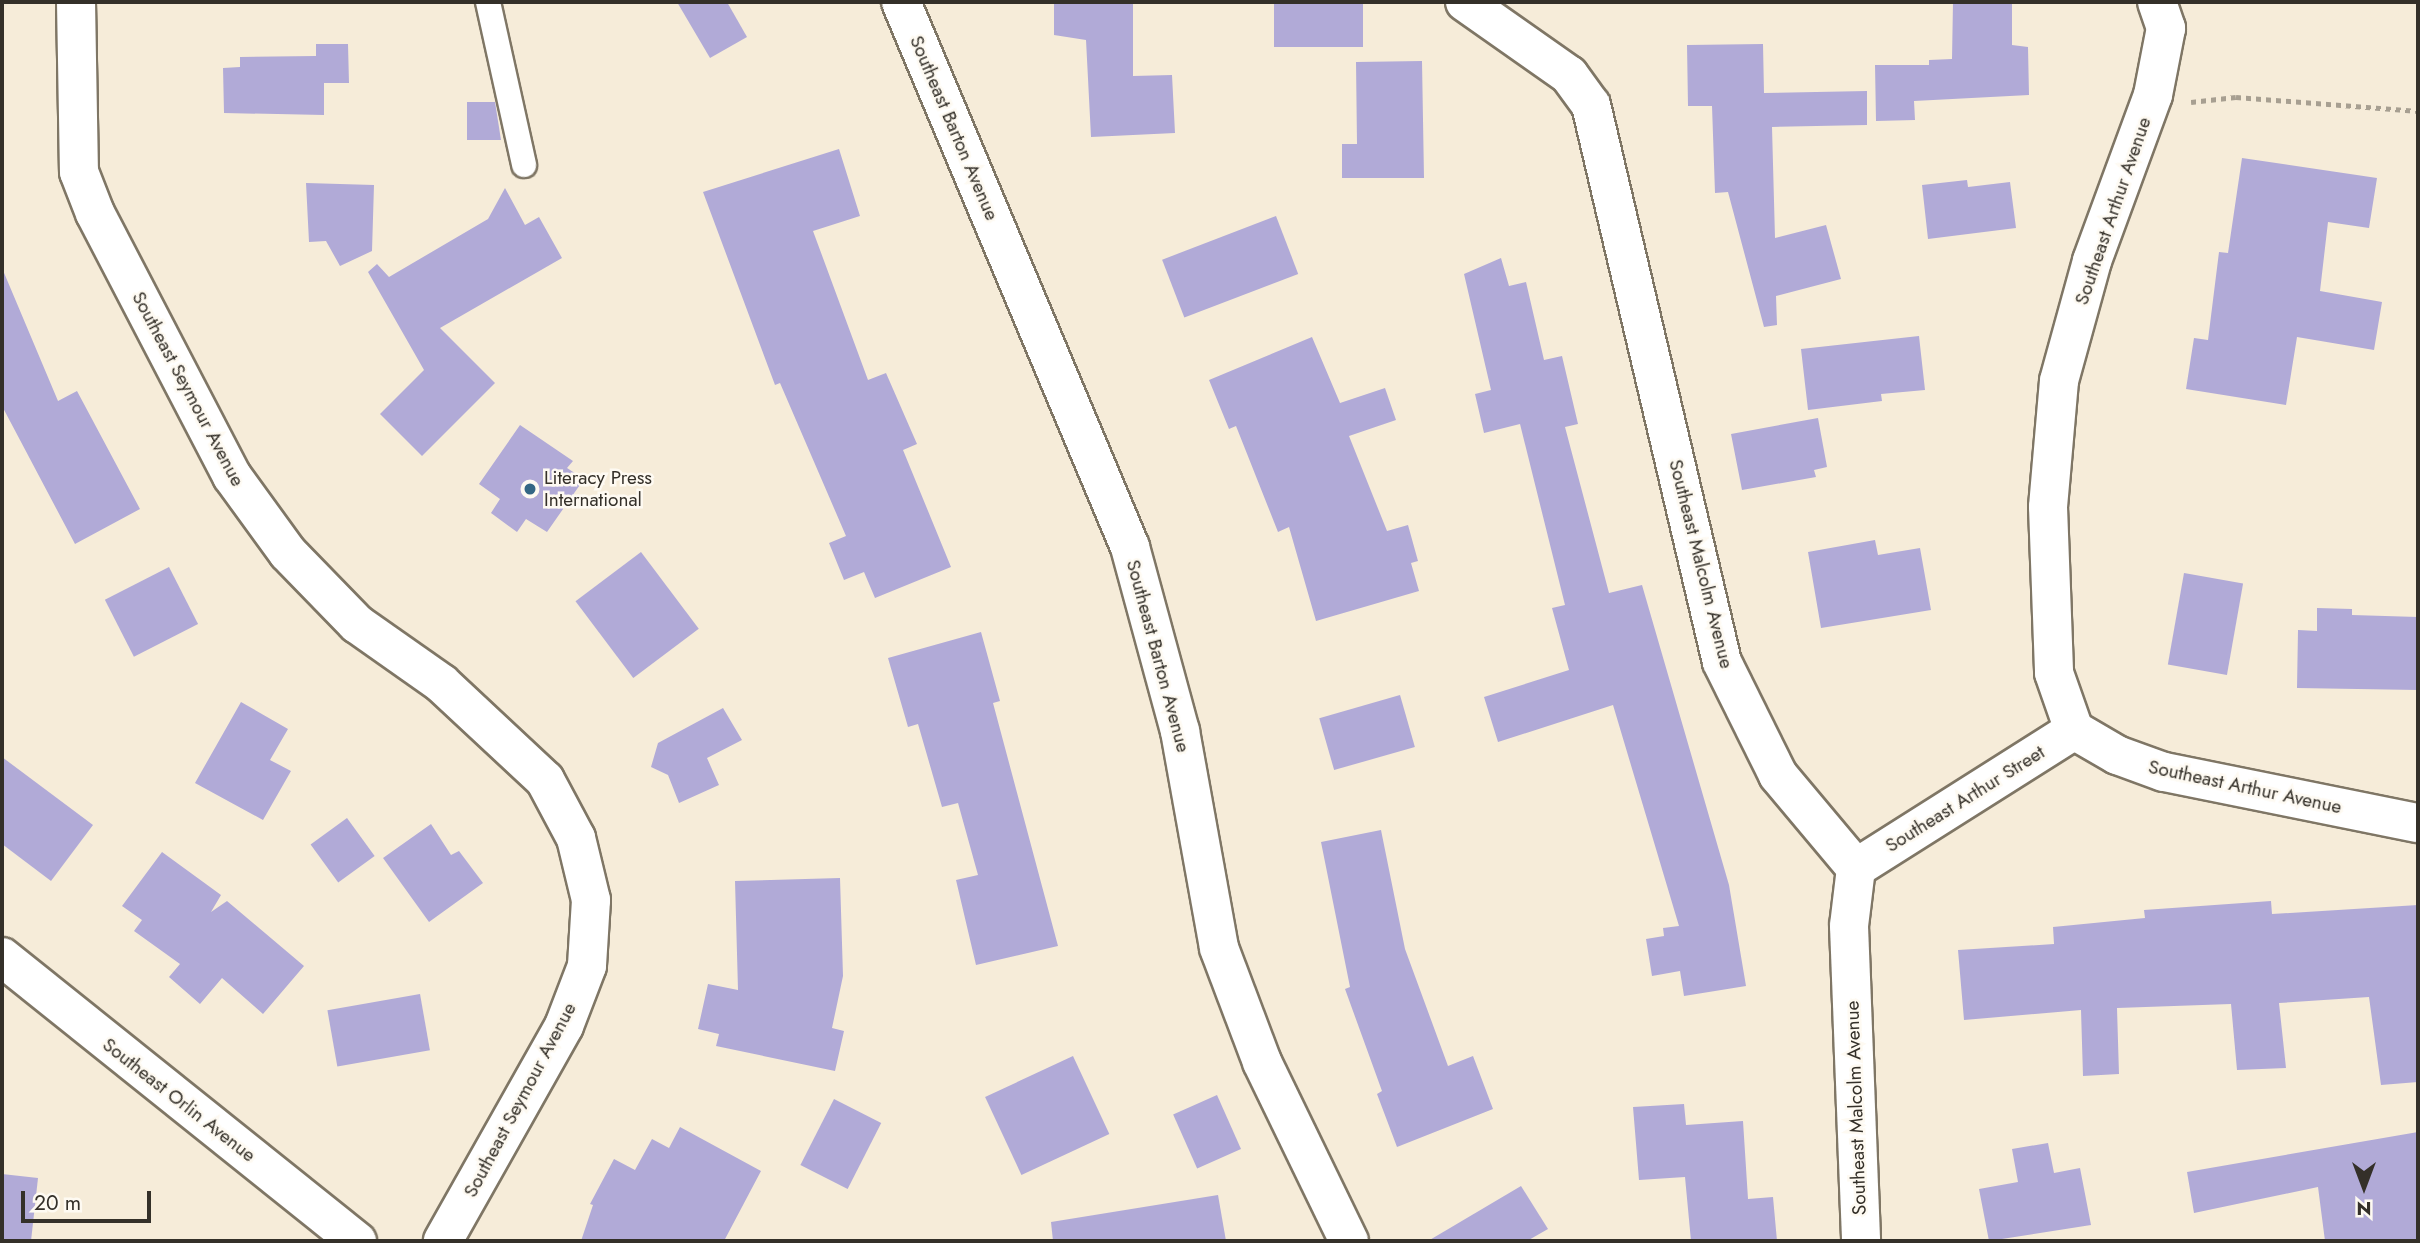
<!DOCTYPE html>
<style>
body{margin:0}
#map{position:relative;width:2420px;height:1243px;overflow:hidden;background:#f6ecd9;font-family:Jost,sans-serif}
div>[style]{position:absolute}
.building>*{inset:0;background:#b1aad7;transform-origin:0 0}
.path>*{height:4.5px;margin-top:-2.25px;transform-origin:0;background:repeating-linear-gradient(90deg,#a79f91 0 5px,transparent 0 10px)}
.roads{filter:drop-shadow(2px 0 #7f7665) drop-shadow(-2px 0 #7f7665) drop-shadow(0 2px #7f7665) drop-shadow(0 -2px #7f7665)}
.service>*{height:24px;margin:-12px;padding:0 12px;transform-origin:12px;border-radius:12px;background:#fff}
.minor>*{height:38px;margin:-19px;padding:0 19px;transform-origin:19px;border-radius:19px;background:#fff}
.dots>*{width:19px;height:19px;translate:-50% -50%;box-sizing:border-box;border:4px solid #fefaf2;border-radius:50%}
span{translate:-50% -50%;white-space:nowrap;text-align:center;line-height:1.15;-webkit-text-stroke:5px #fefaf2;paint-order:stroke}
.street-label{font-size:19px;color:#343029}
.poi-label{font-size:19px;color:#343029}
.left{translate:0 -50%;text-align:left}
.frame{position:absolute;inset:0;border:4px solid #343029;pointer-events:none}
.north{position:absolute;left:2329px;top:1152px;width:70px;height:70px;-webkit-text-stroke:5px #fefaf2;paint-order:stroke;rotate:180deg;font-size:19px;font-weight:700;line-height:28px;text-align:center;color:#343029}
.north::after{content:'';display:block;margin:auto;width:24px;height:32px;background:#343029;clip-path:polygon(50% 0,100% 100%,50% 72%,0 100%)}
.scale{position:absolute;left:21px;top:1191px;width:130px;height:32px;box-sizing:border-box;border:4px solid #343029;border-top:0;padding-left:9px;font-size:21px;line-height:24px;white-space:nowrap;color:#343029;-webkit-text-stroke:5px #fefaf2;paint-order:stroke}
</style>
<div id="map">
<div class="building">
<div style="clip-path:polygon(677px 2px,727px 2px,747px 37px,710px 58px)"></div>
<div style="clip-path:polygon(1054px 2px,1133px 2px,1133px 76px,1172px 75px,1175px 133px,1091px 137px,1086px 40px,1054px 35px)"></div>
<div style="left:1274px;top:2px;width:89px;height:45px"></div>
<div style="clip-path:polygon(1953px 2px,2012px 2px,2012px 45px,2028px 47px,2029px 95px,1914px 101px,1915px 120px,1876px 121px,1875px 65px,1929px 65px,1929px 60px,1952px 59px)"></div>
<div style="clip-path:polygon(316px 44px,348px 44px,349px 83px,324px 83px,324px 115px,224px 113px,223px 68px,240px 67px,240px 57px,316px 56px)"></div>
<div style="clip-path:polygon(1763px 44px,1764px 93px,1867px 91px,1867px 125px,1772px 127px,1775px 238px,1826px 225px,1841px 279px,1776px 296px,1777px 325px,1764px 327px,1728px 192px,1715px 193px,1712px 106px,1688px 106px,1687px 45px)"></div>
<div style="clip-path:polygon(1422px 61px,1424px 178px,1342px 178px,1342px 144px,1357px 144px,1356px 62px)"></div>
<div style="clip-path:polygon(467px 102px,495px 102px,501px 140px,467px 140px)"></div>
<div style="clip-path:polygon(839px 149px,860px 216px,813px 231px,868px 380px,886px 373px,917px 444px,903px 450px,951px 567px,875px 598px,864px 572px,844px 580px,829px 543px,846px 536px,780px 383px,775px 385px,703px 192px)"></div>
<div style="clip-path:polygon(2242px 158px,2377px 178px,2369px 228px,2328px 222px,2320px 291px,2382px 302px,2374px 350px,2297px 337px,2286px 405px,2186px 389px,2194px 338px,2208px 340px,2219px 252px,2228px 253px)"></div>
<div style="clip-path:polygon(1967px 180px,1968px 187px,2010px 182px,2016px 228px,1928px 239px,1922px 185px)"></div>
<div style="clip-path:polygon(306px 183px,374px 185px,372px 251px,340px 266px,326px 241px,309px 242px)"></div>
<div style="clip-path:polygon(505px 188px,525px 225px,539px 217px,562px 258px,440px 328px,495px 383px,422px 456px,380px 414px,424px 370px,368px 272px,377px 264px,389px 277px,488px 219px)"></div>
<div style="left:1276px;top:216px;width:62px;height:122px;rotate:69deg"></div>
<div style="clip-path:polygon(1501px 258px,1509px 286px,1526px 282px,1544px 360px,1562px 356px,1578px 424px,1565px 427px,1609px 593px,1642px 585px,1729px 885px,1746px 986px,1684px 996px,1680px 971px,1652px 976px,1646px 939px,1664px 936px,1663px 928px,1679px 926px,1613px 705px,1498px 742px,1484px 697px,1569px 670px,1552px 608px,1565px 605px,1520px 424px,1484px 433px,1475px 394px,1491px 390px,1464px 274px)"></div>
<div style="clip-path:polygon(2px 268px,58px 401px,77px 391px,140px 509px,75px 544px,2px 406px)"></div>
<div style="clip-path:polygon(1919px 336px,1925px 390px,1881px 394px,1882px 401px,1808px 410px,1801px 349px)"></div>
<div style="clip-path:polygon(1312px 337px,1340px 403px,1385px 388px,1396px 420px,1349px 436px,1387px 531px,1408px 525px,1418px 561px,1411px 563px,1419px 591px,1316px 621px,1289px 527px,1278px 532px,1236px 426px,1229px 429px,1209px 380px)"></div>
<div style="clip-path:polygon(1818px 418px,1827px 467px,1814px 470px,1816px 477px,1742px 490px,1731px 434px)"></div>
<div style="clip-path:polygon(520px 425px,573px 461px,567px 468px,584px 479px,547px 532px,526px 519px,517px 532px,491px 513px,500px 499px,479px 484px)"></div>
<div style="clip-path:polygon(1875px 540px,1878px 555px,1920px 548px,1931px 610px,1821px 628px,1808px 552px)"></div>
<div style="left:641px;top:552px;width:96px;height:82px;rotate:53deg"></div>
<div style="left:169px;top:567px;width:64px;height:72px;rotate:63deg"></div>
<div style="left:2184px;top:573px;width:60px;height:93px;rotate:10deg"></div>
<div style="clip-path:polygon(2317px 608px,2352px 609px,2352px 615px,2418px 617px,2418px 690px,2297px 688px,2298px 630px,2317px 631px)"></div>
<div style="clip-path:polygon(981px 632px,1000px 701px,993px 703px,1058px 946px,976px 965px,956px 880px,978px 875px,958px 803px,942px 807px,918px 724px,908px 727px,888px 658px)"></div>
<div style="left:1400px;top:695px;width:54px;height:84px;rotate:74deg"></div>
<div style="clip-path:polygon(241px 702px,288px 729px,270px 760px,291px 771px,263px 820px,195px 783px)"></div>
<div style="clip-path:polygon(723px 708px,742px 740px,707px 758px,719px 785px,679px 803px,668px 775px,651px 767px,658px 743px)"></div>
<div style="clip-path:polygon(2px 757px,93px 825px,51px 881px,2px 844px)"></div>
<div style="left:347px;top:818px;width:47px;height:45px;rotate:54deg"></div>
<div style="clip-path:polygon(431px 824px,451px 855px,459px 851px,483px 883px,429px 922px,383px 858px)"></div>
<div style="clip-path:polygon(1381px 830px,1405px 949px,1448px 1066px,1473px 1056px,1493px 1109px,1397px 1147px,1377px 1094px,1382px 1091px,1345px 989px,1350px 987px,1321px 842px)"></div>
<div style="clip-path:polygon(162px 852px,221px 895px,211px 912px,227px 901px,304px 966px,263px 1014px,222px 978px,200px 1004px,169px 977px,180px 964px,134px 931px,142px 920px,122px 906px)"></div>
<div style="clip-path:polygon(840px 878px,843px 976px,832px 1028px,844px 1031px,835px 1071px,716px 1046px,719px 1034px,698px 1029px,708px 984px,738px 990px,735px 881px)"></div>
<div style="clip-path:polygon(2271px 901px,2272px 914px,2418px 905px,2418px 1082px,2381px 1085px,2369px 997px,2279px 1003px,2286px 1068px,2237px 1070px,2231px 1004px,2117px 1008px,2119px 1074px,2083px 1076px,2081px 1010px,1964px 1020px,1958px 950px,2054px 944px,2053px 927px,2145px 918px,2144px 910px)"></div>
<div style="left:420px;top:994px;width:57px;height:94px;rotate:80deg"></div>
<div style="left:1073px;top:1056px;width:86px;height:97px;rotate:65deg"></div>
<div style="left:1217px;top:1095px;width:59px;height:48px;rotate:66deg"></div>
<div style="left:834px;top:1099px;width:53px;height:74px;rotate:27deg"></div>
<div style="clip-path:polygon(1684px 1104px,1686px 1125px,1743px 1121px,1748px 1199px,1773px 1197px,1777px 1241px,1691px 1241px,1685px 1177px,1639px 1180px,1633px 1107px)"></div>
<div style="clip-path:polygon(680px 1127px,761px 1171px,724px 1241px,581px 1241px,593px 1205px,590px 1204px,614px 1159px,635px 1170px,652px 1139px,669px 1148px)"></div>
<div style="clip-path:polygon(2418px 1132px,2418px 1241px,2325px 1241px,2318px 1187px,2194px 1213px,2187px 1172px)"></div>
<div style="clip-path:polygon(2048px 1143px,2054px 1173px,2080px 1168px,2091px 1225px,1989px 1241px,1979px 1189px,2018px 1182px,2012px 1149px)"></div>
<div style="clip-path:polygon(2px 1174px,38px 1178px,31px 1241px,2px 1241px)"></div>
<div style="clip-path:polygon(1521px 1186px,1548px 1229px,1527px 1241px,1428px 1241px)"></div>
<div style="clip-path:polygon(1218px 1195px,1226px 1241px,1053px 1241px,1051px 1222px)"></div>
</div>
<div class="path">
<div style="left:2191px;top:102px;width:45px;rotate:-6.3deg"></div>
<div style="left:2236px;top:97px;width:183px;rotate:4.4deg"></div>
</div>
<div class="roads">
<div class="service">
<div style="left:488px;top:2px;width:167px;rotate:77.5deg"></div>
</div>
<div class="minor">
<div style="left:76px;top:2px;width:170px;rotate:89deg"></div>
<div style="left:79px;top:172px;width:44px;rotate:68.7deg"></div>
<div style="left:95px;top:213px;width:297px;rotate:62.5deg"></div>
<div style="left:232px;top:476px;width:95px;rotate:54deg"></div>
<div style="left:288px;top:553px;width:99px;rotate:45.8deg"></div>
<div style="left:357px;top:624px;width:103px;rotate:35.1deg"></div>
<div style="left:441px;top:683px;width:142px;rotate:43deg"></div>
<div style="left:545px;top:780px;width:66px;rotate:61.9deg"></div>
<div style="left:576px;top:838px;width:64px;rotate:76.4deg"></div>
<div style="left:591px;top:900px;width:66px;rotate:93.5deg"></div>
<div style="left:587px;top:966px;width:64px;rotate:111deg"></div>
<div style="left:564px;top:1026px;width:247px;rotate:119.4deg"></div>
<div style="left:901px;top:2px;width:591px;rotate:67.21deg"></div>
<div style="left:1130px;top:547px;width:191px;rotate:74.8deg"></div>
<div style="left:1180px;top:731px;width:220px;rotate:79.8deg"></div>
<div style="left:1219px;top:948px;width:122px;rotate:69.3deg"></div>
<div style="left:1262px;top:1062px;width:199px;rotate:64.1deg"></div>
<div style="left:1465px;top:2px;width:127px;rotate:35.1deg"></div>
<div style="left:1569px;top:75px;width:37px;rotate:54deg"></div>
<div style="left:1591px;top:105px;width:572px;rotate:76.77deg"></div>
<div style="left:1722px;top:662px;width:126px;rotate:63.6deg"></div>
<div style="left:1778px;top:775px;width:121px;rotate:50deg"></div>
<div style="left:1856px;top:868px;width:58px;rotate:96.9deg"></div>
<div style="left:1849px;top:926px;width:315px;rotate:87.8deg"></div>
<div style="left:2157px;top:2px;width:28px;rotate:71deg"></div>
<div style="left:2166px;top:28px;width:68px;rotate:101deg"></div>
<div style="left:2153px;top:95px;width:177px;rotate:110.2deg"></div>
<div style="left:2092px;top:261px;width:124px;rotate:105.4deg"></div>
<div style="left:2059px;top:381px;width:126px;rotate:95deg"></div>
<div style="left:2048px;top:507px;width:166px;rotate:87.9deg"></div>
<div style="left:2054px;top:673px;width:60px;rotate:70.7deg"></div>
<div style="left:2074px;top:730px;width:50px;rotate:30.2deg"></div>
<div style="left:2117px;top:755px;width:50px;rotate:19.9deg"></div>
<div style="left:2164px;top:772px;width:259px;rotate:11.4deg"></div>
<div style="left:1856px;top:868px;width:258px;rotate:-32.3deg"></div>
<div style="left:2px;top:957px;width:455px;rotate:38.7deg"></div>
</div>
</div>
<div class="dots">
<div style="left:530px;top:489px;background:#346684"></div>
</div>
<div class="street-label">
<span style="left:954px;top:128px;rotate:67deg">Southeast Barton Avenue</span>
<span style="left:2113px;top:211px;rotate:-71deg">Southeast Arthur Avenue</span>
<span style="left:188px;top:389px;rotate:62deg">Southeast Seymour Avenue</span>
<span style="left:1701px;top:564px;rotate:76deg">Southeast Malcolm Avenue</span>
<span style="left:1158px;top:656px;rotate:75deg">Southeast Barton Avenue</span>
<span style="left:2245px;top:787px;rotate:12deg">Southeast Arthur Avenue</span>
<span style="left:1965px;top:799px;rotate:-32deg">Southeast Arthur Street</span>
<span style="left:179px;top:1100px;rotate:38deg">Southeast Orlin Avenue</span>
<span style="left:520px;top:1100px;rotate:-62deg">Southeast Seymour Avenue</span>
<span style="left:1856px;top:1108px;rotate:-92deg">Southeast Malcolm Avenue</span>
</div>
<div class="poi-label">
<span class="left" style="left:544px;top:489px">Literacy Press<br>International</span>
</div>
<div class="frame"></div>
<div class="north">N</div>
<div class="scale">20 m</div>
</div>
